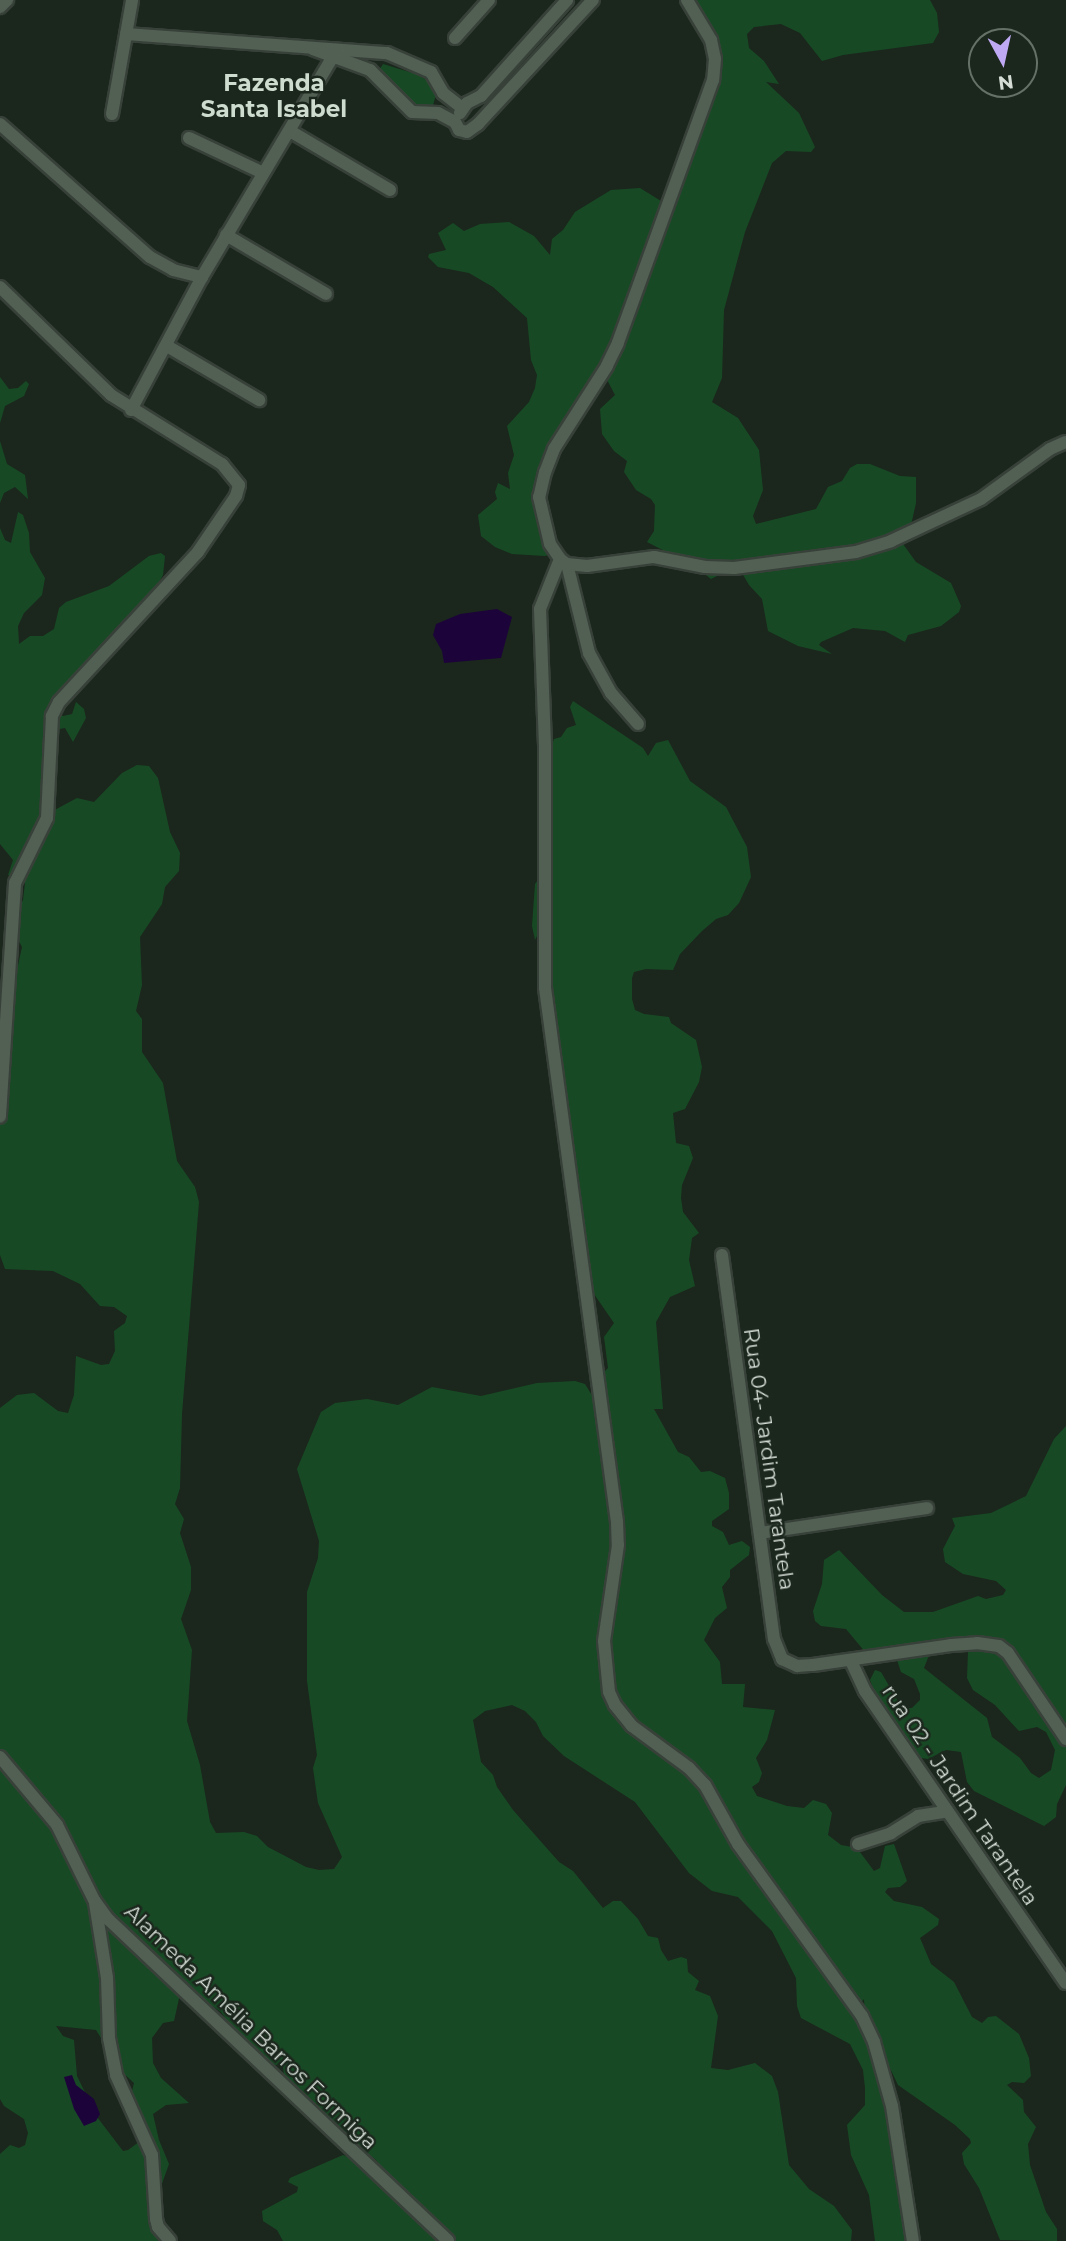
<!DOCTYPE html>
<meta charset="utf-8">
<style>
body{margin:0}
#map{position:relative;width:1066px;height:2241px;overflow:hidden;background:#1b271d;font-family:Montserrat,sans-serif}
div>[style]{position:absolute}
.green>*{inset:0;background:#174a24}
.water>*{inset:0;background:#1c043a}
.roads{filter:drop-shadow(2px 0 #384139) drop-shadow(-2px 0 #384139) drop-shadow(0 2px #384139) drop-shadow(0 -2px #384139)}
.minor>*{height:12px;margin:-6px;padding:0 6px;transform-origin:6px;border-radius:6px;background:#526054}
span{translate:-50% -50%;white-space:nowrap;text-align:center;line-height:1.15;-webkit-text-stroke:5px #1b271d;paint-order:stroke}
.street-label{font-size:21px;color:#d5ddd6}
.neighbourhood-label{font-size:23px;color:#cddcce;font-weight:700}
.north{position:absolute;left:968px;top:28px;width:70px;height:70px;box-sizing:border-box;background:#1b271d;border:2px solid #657067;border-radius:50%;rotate:172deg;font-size:19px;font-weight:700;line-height:28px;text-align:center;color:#d5ddd6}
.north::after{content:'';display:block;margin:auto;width:24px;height:32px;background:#bfa9f4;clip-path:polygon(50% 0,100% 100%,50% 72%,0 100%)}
</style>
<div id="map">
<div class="green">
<div style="clip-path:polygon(691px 0,930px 0,937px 13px,939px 32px,933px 43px,843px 55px,822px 61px,800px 33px,781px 24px,754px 27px,747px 34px,749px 48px,764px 61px,779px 84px,766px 82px,799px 113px,815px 147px,811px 152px,786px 151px,772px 163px,745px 232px,724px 310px,722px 378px,712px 402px,738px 418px,759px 450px,763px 490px,753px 516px,756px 524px,816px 509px,828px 487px,842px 481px,850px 468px,857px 464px,870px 464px,900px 476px,916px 477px,916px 503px,911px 525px,898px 544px,903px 544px,916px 562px,951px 583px,961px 606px,959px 612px,941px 626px,908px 635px,905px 642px,885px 631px,853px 628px,821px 642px,819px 645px,832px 654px,798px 646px,768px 631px,762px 599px,749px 585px,742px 573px,729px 570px,711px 579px,696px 567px,647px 542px,654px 531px,655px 505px,651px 499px,636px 490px,624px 472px,627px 461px,614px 451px,602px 434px,600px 409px,615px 395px,605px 376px,558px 439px,540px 495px,552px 554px,545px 556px,512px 554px,495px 547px,481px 536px,478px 515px,497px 499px,495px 492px,498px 483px,510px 489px,508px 473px,514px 455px,507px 426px,529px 402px,535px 388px,537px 375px,531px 360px,527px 318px,493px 287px,469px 273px,438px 267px,428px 257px,429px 254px,446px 250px,438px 233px,453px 223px,464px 231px,480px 224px,509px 222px,534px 236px,550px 255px,552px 239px,563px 230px,575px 212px,611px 190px,640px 188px,661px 201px,668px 196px,721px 71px,719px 40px,715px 30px)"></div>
<div style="clip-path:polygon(383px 64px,416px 74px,429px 81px,436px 95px,433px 105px,427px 111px,419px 112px,378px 72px)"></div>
<div style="clip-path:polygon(0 377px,9px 389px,18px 388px,26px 381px,29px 384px,24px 396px,5px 406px,0 423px)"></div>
<div style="clip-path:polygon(0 441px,7px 464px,25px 475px,28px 499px,15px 487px,4px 493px,0 503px)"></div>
<div style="clip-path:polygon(evenodd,18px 512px,23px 515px,29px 533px,30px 552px,45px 578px,42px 595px,24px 613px,18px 626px,19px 644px,30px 636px,43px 636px,54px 629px,59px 608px,66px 602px,109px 586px,149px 556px,161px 553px,165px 556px,163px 575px,153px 593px,121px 631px,86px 663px,55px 702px,55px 711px,63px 716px,72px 714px,76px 702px,84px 709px,86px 718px,73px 742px,65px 728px,54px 730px,48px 746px,41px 784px,45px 807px,49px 813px,77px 798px,94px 802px,122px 773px,137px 765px,149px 766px,158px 778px,170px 832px,180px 853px,179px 871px,165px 887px,162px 904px,140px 937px,142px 985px,136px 1011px,142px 1019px,142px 1052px,163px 1083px,177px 1161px,195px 1187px,199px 1202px,182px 1414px,180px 1488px,175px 1504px,184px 1519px,180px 1533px,191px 1567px,191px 1590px,181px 1619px,192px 1650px,187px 1721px,200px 1765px,210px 1822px,216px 1833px,244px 1832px,257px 1836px,268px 1847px,306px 1867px,319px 1870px,334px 1869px,342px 1857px,318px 1803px,313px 1768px,317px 1755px,307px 1681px,307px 1592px,318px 1558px,319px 1541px,297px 1469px,321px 1412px,335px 1403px,367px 1399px,398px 1405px,432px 1387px,481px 1396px,537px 1383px,575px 1381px,585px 1384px,598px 1405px,603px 1373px,608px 1368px,604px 1337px,614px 1323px,594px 1294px,586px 1272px,539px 932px,535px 940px,532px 926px,535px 884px,538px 880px,544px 880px,552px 846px,551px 748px,554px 739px,561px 737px,567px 728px,576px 725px,570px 707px,573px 701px,643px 748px,648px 756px,656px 743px,668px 740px,690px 781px,726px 807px,747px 847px,751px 877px,739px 903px,728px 915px,716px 919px,702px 931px,680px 954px,673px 970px,646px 969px,634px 972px,632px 978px,632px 999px,635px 1010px,644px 1014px,669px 1017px,671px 1023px,696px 1040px,702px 1067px,699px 1082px,685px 1109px,673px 1113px,676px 1143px,689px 1146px,693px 1158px,682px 1185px,681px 1198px,683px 1212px,699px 1233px,692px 1238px,689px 1260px,695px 1286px,670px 1297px,656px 1322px,663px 1409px,654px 1409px,678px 1452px,689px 1457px,701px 1472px,710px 1471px,725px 1478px,729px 1493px,729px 1509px,712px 1521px,712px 1526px,723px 1532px,729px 1545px,742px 1541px,750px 1547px,749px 1555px,730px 1570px,730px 1577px,722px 1587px,727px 1608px,715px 1618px,704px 1640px,720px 1662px,722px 1684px,745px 1684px,743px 1707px,775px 1710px,767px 1740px,756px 1758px,762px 1773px,759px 1782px,752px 1787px,757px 1796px,787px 1806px,804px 1808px,813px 1800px,826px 1804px,832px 1813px,828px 1835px,841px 1845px,857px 1848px,874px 1871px,880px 1868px,885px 1846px,894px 1844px,907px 1881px,900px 1887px,888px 1888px,885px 1892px,894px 1901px,922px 1907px,939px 1919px,938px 1925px,920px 1938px,931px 1964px,954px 1982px,972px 2017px,982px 2023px,988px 2017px,996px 2016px,1019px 2034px,1029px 2058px,1031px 2076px,1024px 2083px,1012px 2082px,1007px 2085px,1023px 2100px,1024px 2112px,1036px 2127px,1028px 2144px,1030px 2165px,1046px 2212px,1057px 2229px,1057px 2241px,1000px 2240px,979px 2188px,964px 2164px,962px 2153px,971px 2143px,970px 2139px,955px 2125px,898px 2085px,865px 2016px,864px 1999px,853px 2011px,880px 2065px,912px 2241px,875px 2241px,869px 2195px,851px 2155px,847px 2125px,865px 2105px,865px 2088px,863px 2070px,850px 2044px,801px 2018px,797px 2006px,796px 1978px,772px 1931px,738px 1897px,712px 1891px,689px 1873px,635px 1802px,564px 1756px,543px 1736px,536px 1722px,525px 1711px,512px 1705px,485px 1711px,473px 1720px,481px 1762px,493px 1775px,497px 1787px,513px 1810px,559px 1862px,573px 1871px,603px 1908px,613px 1901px,621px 1901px,638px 1919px,648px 1936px,658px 1938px,661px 1950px,668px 1961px,681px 1957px,687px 1959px,688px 1972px,699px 1981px,695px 1990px,710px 1996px,718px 2016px,711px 2068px,728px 2070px,755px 2063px,772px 2076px,778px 2092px,789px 2165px,809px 2189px,834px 2206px,852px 2230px,851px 2241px,283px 2241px,277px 2230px,263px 2221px,262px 2211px,297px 2192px,298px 2187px,288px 2182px,290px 2178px,343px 2155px,384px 2172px,376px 2160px,349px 2139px,310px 2098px,290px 2087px,284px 2076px,283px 2066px,270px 2064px,244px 2044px,221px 2012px,182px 1985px,174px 2021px,163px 2023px,152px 2038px,153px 2063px,161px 2078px,189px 2103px,166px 2105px,153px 2114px,159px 2140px,169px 2164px,148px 2223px,155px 2229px,158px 2241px,0 2241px,0 2154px,10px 2145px,19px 2148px,25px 2145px,28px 2133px,24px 2119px,4px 2106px,0 2099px,0 1408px,17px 1395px,34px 1393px,58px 1411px,68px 1413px,74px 1395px,76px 1356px,101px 1365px,109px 1364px,115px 1351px,114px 1331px,125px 1323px,127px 1316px,114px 1307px,100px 1306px,80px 1284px,53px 1271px,5px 1269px,0 1255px,0 1097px,12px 993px,22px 947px,16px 935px,16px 912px,23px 900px,25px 883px,8px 875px,13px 860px,0 844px,0 528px,5px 540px,11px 543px,18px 512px,56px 2026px,96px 2030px,123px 2073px,134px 2083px,131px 2095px,143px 2139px,128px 2150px,123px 2151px,97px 2117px,77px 2076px,74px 2040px,63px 2036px,56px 2026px)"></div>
<div style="clip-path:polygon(evenodd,1066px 1426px,1066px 1785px,1057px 1804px,1056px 1817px,1044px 1826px,974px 1791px,967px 1782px,961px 1752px,946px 1750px,928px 1759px,921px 1758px,878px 1702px,870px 1680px,875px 1670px,881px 1672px,902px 1708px,912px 1708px,920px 1700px,920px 1694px,914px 1679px,901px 1672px,897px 1660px,866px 1653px,846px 1629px,821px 1626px,815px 1621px,813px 1611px,822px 1584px,824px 1560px,839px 1550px,882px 1595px,904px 1612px,933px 1612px,978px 1596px,986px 1599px,1003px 1595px,1006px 1590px,996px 1581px,963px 1574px,945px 1562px,943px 1549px,955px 1526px,952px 1518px,991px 1513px,1026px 1496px,1054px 1439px,1066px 1426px,958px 1643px,968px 1652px,967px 1678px,973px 1690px,995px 1705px,1019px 1731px,1037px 1727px,1046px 1732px,1055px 1750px,1051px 1770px,1039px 1778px,1031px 1773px,1020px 1758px,992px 1737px,987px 1718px,924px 1668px,933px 1645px,958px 1643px)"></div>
</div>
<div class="water">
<div style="clip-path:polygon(497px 609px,512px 617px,501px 658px,444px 663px,442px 651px,433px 635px,436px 624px,460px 614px)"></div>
<div style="clip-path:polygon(72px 2075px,76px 2085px,94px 2099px,100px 2114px,96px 2121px,84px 2126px,74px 2109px,64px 2077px)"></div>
</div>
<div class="roads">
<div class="minor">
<div style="left:687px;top:0;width:47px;rotate:59deg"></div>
<div style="left:711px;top:40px;width:19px;rotate:78deg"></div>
<div style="left:715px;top:59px;width:21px;rotate:95deg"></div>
<div style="left:713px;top:80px;width:280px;rotate:109.9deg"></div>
<div style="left:618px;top:343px;width:25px;rotate:116deg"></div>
<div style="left:607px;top:366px;width:98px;rotate:122.6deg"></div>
<div style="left:554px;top:449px;width:25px;rotate:111deg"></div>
<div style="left:545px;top:472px;width:26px;rotate:103deg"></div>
<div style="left:539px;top:497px;width:48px;rotate:76.8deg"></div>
<div style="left:550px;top:544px;width:18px;rotate:56deg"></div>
<div style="left:560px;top:559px;width:9px;rotate:36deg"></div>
<div style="left:567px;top:564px;width:20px;rotate:6deg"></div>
<div style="left:587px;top:566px;width:68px;rotate:-7.7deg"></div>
<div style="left:654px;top:557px;width:52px;rotate:11.1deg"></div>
<div style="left:705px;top:567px;width:29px;rotate:2deg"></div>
<div style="left:734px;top:568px;width:123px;rotate:-7.5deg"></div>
<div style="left:856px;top:552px;width:37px;rotate:-17deg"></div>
<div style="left:891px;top:541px;width:99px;rotate:-25deg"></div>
<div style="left:981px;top:499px;width:85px;rotate:-35.9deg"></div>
<div style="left:1050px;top:449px;width:17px;rotate:-24deg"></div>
<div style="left:0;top:7px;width:10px;rotate:-45deg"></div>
<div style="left:126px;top:34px;width:262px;rotate:4.2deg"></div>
<div style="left:387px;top:53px;width:48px;rotate:23.4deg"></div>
<div style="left:431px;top:72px;width:24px;rotate:60deg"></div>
<div style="left:443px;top:93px;width:24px;rotate:38deg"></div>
<div style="left:455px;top:38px;width:51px;rotate:-48.2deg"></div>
<div style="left:313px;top:49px;width:61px;rotate:20.2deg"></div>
<div style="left:370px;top:70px;width:59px;rotate:45deg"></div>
<div style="left:412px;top:112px;width:26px;rotate:2deg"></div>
<div style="left:438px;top:113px;width:19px;rotate:28deg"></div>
<div style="left:455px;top:122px;width:9px;rotate:63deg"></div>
<div style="left:459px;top:130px;width:8px;rotate:14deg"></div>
<div style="left:467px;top:132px;width:14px;rotate:-36deg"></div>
<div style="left:478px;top:124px;width:169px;rotate:-47.2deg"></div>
<div style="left:460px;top:113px;width:12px;rotate:-55deg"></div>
<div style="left:467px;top:103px;width:16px;rotate:-27deg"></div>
<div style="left:481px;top:96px;width:129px;rotate:-48.1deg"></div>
<div style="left:112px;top:114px;width:116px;rotate:-80deg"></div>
<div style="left:0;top:124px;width:200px;rotate:41.6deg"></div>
<div style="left:150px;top:257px;width:26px;rotate:29deg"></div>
<div style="left:173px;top:270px;width:30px;rotate:14deg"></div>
<div style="left:290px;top:131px;width:116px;rotate:30.5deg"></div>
<div style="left:189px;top:138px;width:82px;rotate:25.3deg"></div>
<div style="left:226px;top:235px;width:116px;rotate:30.5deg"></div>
<div style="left:0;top:287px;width:155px;rotate:44.2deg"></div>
<div style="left:111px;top:395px;width:131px;rotate:31.9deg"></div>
<div style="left:222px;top:464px;width:27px;rotate:51deg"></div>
<div style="left:239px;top:485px;width:11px;rotate:105deg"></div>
<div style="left:236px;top:496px;width:68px;rotate:124.2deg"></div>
<div style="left:198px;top:552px;width:205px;rotate:132.8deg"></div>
<div style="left:59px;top:702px;width:16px;rotate:117deg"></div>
<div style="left:52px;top:716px;width:102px;rotate:92.8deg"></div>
<div style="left:47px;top:818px;width:72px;rotate:116.2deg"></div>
<div style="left:15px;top:883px;width:234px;rotate:93.7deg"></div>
<div style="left:167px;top:346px;width:107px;rotate:30.4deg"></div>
<div style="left:131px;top:410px;width:151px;rotate:-61.9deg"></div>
<div style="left:202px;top:277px;width:264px;rotate:-59.3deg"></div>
<div style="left:560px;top:559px;width:54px;rotate:111.8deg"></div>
<div style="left:540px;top:609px;width:139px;rotate:87.9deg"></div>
<div style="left:545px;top:748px;width:240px;rotate:90deg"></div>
<div style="left:545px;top:988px;width:539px;rotate:82.32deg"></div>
<div style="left:617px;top:1522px;width:23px;rotate:88deg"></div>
<div style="left:618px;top:1545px;width:97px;rotate:98.3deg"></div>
<div style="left:604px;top:1641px;width:51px;rotate:84.4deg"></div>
<div style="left:609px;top:1692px;width:14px;rotate:65deg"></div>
<div style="left:615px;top:1705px;width:27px;rotate:51deg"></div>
<div style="left:632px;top:1726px;width:71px;rotate:36.4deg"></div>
<div style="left:689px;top:1768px;width:23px;rotate:47deg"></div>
<div style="left:705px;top:1785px;width:68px;rotate:60.8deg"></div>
<div style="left:738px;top:1844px;width:212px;rotate:54.2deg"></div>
<div style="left:862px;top:2016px;width:29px;rotate:65deg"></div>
<div style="left:874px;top:2042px;width:66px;rotate:74.3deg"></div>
<div style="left:892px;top:2106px;width:137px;rotate:81.2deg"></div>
<div style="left:567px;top:564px;width:92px;rotate:76.1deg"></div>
<div style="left:589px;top:653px;width:46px;rotate:61.2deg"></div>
<div style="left:611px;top:693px;width:41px;rotate:48.9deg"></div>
<div style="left:722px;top:1255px;width:388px;rotate:82.3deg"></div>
<div style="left:774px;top:1639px;width:22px;rotate:68deg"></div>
<div style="left:782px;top:1659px;width:17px;rotate:25deg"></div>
<div style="left:797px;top:1666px;width:16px;rotate:-4deg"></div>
<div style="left:813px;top:1665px;width:139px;rotate:-8.2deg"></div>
<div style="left:951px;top:1645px;width:26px;rotate:-4deg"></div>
<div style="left:977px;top:1643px;width:22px;rotate:8deg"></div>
<div style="left:999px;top:1646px;width:11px;rotate:38deg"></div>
<div style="left:1008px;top:1653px;width:104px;rotate:56deg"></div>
<div style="left:760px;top:1533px;width:169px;rotate:-8.5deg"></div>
<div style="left:851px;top:1661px;width:33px;rotate:65deg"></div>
<div style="left:865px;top:1691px;width:354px;rotate:55.5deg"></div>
<div style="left:0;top:1757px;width:89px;rotate:50deg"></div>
<div style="left:57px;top:1825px;width:84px;rotate:63.7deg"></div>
<div style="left:94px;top:1900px;width:24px;rotate:54deg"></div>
<div style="left:108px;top:1919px;width:468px;rotate:43.4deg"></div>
<div style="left:858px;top:1844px;width:35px;rotate:-18deg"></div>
<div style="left:891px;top:1833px;width:32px;rotate:-32deg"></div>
<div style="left:918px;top:1816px;width:30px;rotate:-9deg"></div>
<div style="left:95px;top:1903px;width:76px;rotate:80.9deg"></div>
<div style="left:107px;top:1978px;width:60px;rotate:88.1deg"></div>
<div style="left:109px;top:2038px;width:38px;rotate:79deg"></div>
<div style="left:116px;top:2075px;width:88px;rotate:65.8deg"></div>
<div style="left:152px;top:2155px;width:64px;rotate:86.4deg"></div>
<div style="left:156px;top:2219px;width:8px;rotate:76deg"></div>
<div style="left:158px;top:2227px;width:18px;rotate:49deg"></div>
</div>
</div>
<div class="street-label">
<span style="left:769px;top:1459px;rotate:82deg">Rua 04- Jardim Tarantela</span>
<span style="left:960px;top:1795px;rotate:56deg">rua 02 - Jardim Tarantela</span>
<span style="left:251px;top:2027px;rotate:44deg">Alameda Amélia Barros Formiga</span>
</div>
<div class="neighbourhood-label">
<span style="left:274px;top:96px">Fazenda<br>Santa Isabel</span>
</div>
<div class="north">N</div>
</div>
